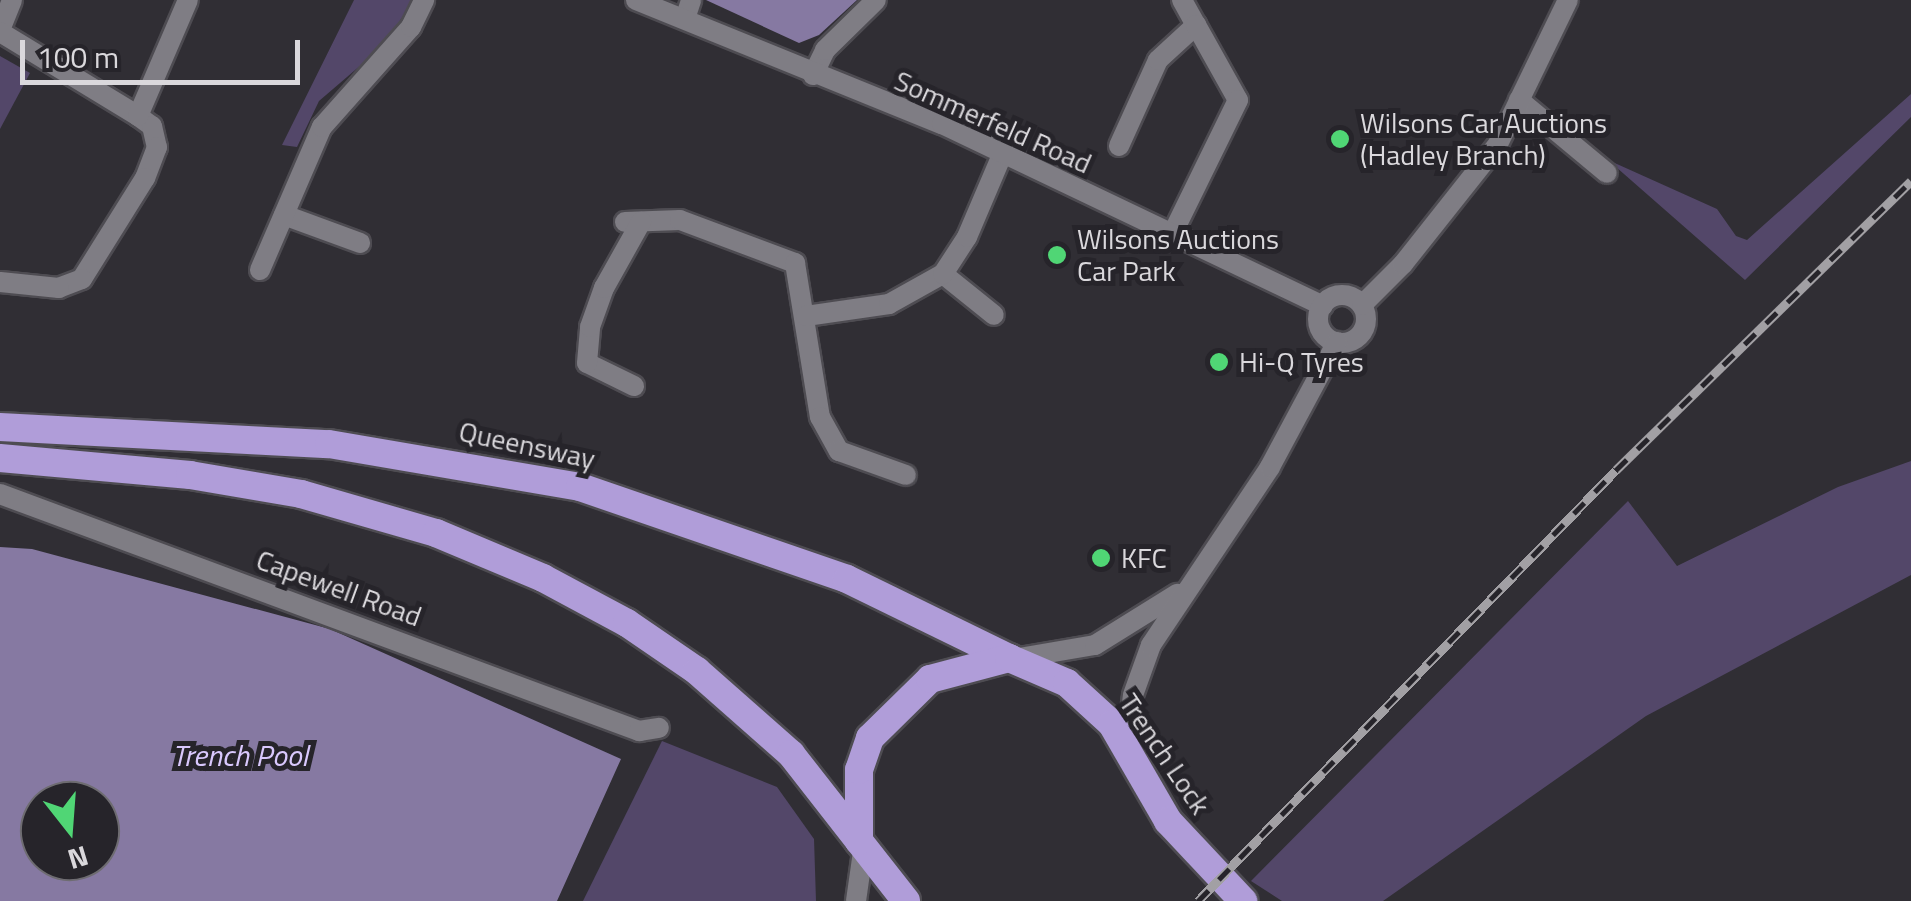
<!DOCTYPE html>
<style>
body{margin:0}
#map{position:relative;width:1911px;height:901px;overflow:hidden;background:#302e34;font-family:"Titillium Web",sans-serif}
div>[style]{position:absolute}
.green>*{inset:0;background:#534769}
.water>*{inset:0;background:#8679a2}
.roads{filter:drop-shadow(2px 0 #4e4c52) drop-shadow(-2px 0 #4e4c52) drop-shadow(0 2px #4e4c52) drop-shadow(0 -2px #4e4c52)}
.minor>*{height:20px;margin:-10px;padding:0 10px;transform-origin:10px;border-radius:10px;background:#7f7d84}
.tertiary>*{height:20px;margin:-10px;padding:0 10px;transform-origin:10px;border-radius:10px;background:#7f7d84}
.tertiary>.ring{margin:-10px;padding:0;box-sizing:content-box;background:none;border:20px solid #7f7d84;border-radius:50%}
.trunk>*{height:28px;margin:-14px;padding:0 14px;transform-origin:14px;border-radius:14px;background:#b09dd9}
.rail>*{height:9px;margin-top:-4.5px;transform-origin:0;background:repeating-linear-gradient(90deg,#26242a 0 15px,#a2a0a4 0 30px);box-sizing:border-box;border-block:2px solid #a2a0a4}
.dots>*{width:28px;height:28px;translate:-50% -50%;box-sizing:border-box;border:5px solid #26242a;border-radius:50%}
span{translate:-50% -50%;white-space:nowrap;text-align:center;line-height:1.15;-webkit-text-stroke:10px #26242a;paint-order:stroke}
.street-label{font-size:28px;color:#dad8dc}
.poi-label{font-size:28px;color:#dad8dc}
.left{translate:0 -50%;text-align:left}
.water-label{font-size:30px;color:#d9c8fd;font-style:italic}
.north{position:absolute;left:20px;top:781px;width:100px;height:100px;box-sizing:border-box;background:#26242a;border:2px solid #6e6c71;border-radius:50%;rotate:163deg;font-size:28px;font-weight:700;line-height:40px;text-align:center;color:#dad8dc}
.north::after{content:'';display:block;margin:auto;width:35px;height:45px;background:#50d675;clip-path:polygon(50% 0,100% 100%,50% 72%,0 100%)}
.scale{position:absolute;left:20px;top:40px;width:280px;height:45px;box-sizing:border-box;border:5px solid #dad8dc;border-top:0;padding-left:12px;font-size:30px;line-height:35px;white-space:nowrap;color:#dad8dc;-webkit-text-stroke:8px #26242a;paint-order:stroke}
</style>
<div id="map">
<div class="green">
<div style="clip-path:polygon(354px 0,414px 0,382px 47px,319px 101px,297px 147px,282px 145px)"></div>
<div style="clip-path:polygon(0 56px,30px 73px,0 129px)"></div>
<div style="clip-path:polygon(1911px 94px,1911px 117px,1745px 280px,1608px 160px,1717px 209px,1736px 236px,1747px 240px)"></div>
<div style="clip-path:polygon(1911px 461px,1911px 575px,1646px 716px,1383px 901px,1282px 901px,1251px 881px,1628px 501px,1677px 566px,1838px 487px)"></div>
<div style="clip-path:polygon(662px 741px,777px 787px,814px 839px,816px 901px,583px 901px)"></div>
</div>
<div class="water">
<div style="clip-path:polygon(706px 0,857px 0,819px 35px,799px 43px)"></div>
<div style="clip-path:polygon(evenodd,0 547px,32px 549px,330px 629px,621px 759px,557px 901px,0 901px,0 547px,40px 801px,100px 801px,100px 861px,40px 861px,40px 801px)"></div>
</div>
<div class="roads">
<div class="minor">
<div style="left:1182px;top:0;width:29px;rotate:61deg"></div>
<div style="left:685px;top:19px;width:20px;rotate:-72deg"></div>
<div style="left:0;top:30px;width:32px;rotate:-68deg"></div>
<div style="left:0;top:32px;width:162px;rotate:31.3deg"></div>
<div style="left:138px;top:116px;width:17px;rotate:36deg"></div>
<div style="left:152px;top:126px;width:22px;rotate:77deg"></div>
<div style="left:157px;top:147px;width:33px;rotate:111deg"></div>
<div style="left:145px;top:178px;width:119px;rotate:122deg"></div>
<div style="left:82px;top:279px;width:25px;rotate:159deg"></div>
<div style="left:59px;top:288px;width:59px;rotate:-174.2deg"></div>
<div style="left:813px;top:75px;width:28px;rotate:-64deg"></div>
<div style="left:825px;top:50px;width:71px;rotate:-44.4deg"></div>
<div style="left:1519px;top:100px;width:114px;rotate:39.7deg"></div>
<div style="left:138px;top:116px;width:126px;rotate:-66.7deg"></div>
<div style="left:1119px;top:146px;width:94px;rotate:-65.6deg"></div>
<div style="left:1158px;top:60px;width:52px;rotate:-42.6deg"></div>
<div style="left:1196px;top:25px;width:86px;rotate:60.8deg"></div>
<div style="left:1238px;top:100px;width:150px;rotate:116.1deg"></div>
<div style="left:284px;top:215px;width:81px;rotate:20.2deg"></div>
<div style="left:625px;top:222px;width:55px;rotate:-2.1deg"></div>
<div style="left:680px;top:220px;width:123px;rotate:20.5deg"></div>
<div style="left:795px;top:263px;width:156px;rotate:80.8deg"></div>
<div style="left:820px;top:417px;width:39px;rotate:61deg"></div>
<div style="left:839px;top:451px;width:71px;rotate:19.7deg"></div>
<div style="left:260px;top:270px;width:156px;rotate:-66.6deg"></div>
<div style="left:322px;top:127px;width:134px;rotate:-48.3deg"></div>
<div style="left:411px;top:27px;width:30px;rotate:-64deg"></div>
<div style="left:943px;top:274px;width:65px;rotate:38.8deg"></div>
<div style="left:806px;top:316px;width:84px;rotate:-8.2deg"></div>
<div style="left:889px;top:304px;width:62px;rotate:-29.1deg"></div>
<div style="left:943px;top:274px;width:44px;rotate:-57deg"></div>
<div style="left:967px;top:237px;width:89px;rotate:-66.9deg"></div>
<div style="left:634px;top:386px;width:52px;rotate:-153.9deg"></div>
<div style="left:587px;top:363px;width:36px;rotate:-85deg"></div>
<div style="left:590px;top:327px;width:41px;rotate:-70.3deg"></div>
<div style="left:604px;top:288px;width:76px;rotate:-60.7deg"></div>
<div style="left:0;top:494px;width:682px;rotate:20.35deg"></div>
<div style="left:639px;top:731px;width:20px;rotate:-9deg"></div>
</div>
<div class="tertiary">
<div style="left:636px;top:0;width:330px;rotate:22.1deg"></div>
<div style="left:942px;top:124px;width:422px;rotate:25.5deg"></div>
<div class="ring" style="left:1318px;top:295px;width:28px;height:28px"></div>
<div style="left:1362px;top:305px;width:58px;rotate:-45deg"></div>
<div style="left:1403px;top:264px;width:153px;rotate:-51.6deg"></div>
<div style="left:1498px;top:144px;width:160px;rotate:-64.1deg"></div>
<div style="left:1013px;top:659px;width:83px;rotate:-9.7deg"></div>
<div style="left:1095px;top:645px;width:97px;rotate:-31.9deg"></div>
<div style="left:1126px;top:749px;width:54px;rotate:-82.6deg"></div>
<div style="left:1133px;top:695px;width:53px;rotate:-70.2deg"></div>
<div style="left:1151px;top:645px;width:214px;rotate:-56.2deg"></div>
<div style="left:1270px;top:467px;width:142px;rotate:-61.8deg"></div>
<div style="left:856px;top:901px;width:49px;rotate:-81.9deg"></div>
</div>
<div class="trunk">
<div style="left:0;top:427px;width:329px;rotate:3deg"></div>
<div style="left:329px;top:444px;width:255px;rotate:9.7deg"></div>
<div style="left:580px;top:487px;width:282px;rotate:19deg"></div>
<div style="left:847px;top:579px;width:180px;rotate:26deg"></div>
<div style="left:0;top:458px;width:191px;rotate:5.1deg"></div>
<div style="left:190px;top:475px;width:113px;rotate:9.7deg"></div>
<div style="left:301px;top:494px;width:141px;rotate:16.1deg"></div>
<div style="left:436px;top:533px;width:116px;rotate:22.8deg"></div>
<div style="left:543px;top:578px;width:95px;rotate:28.2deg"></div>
<div style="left:627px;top:623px;width:85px;rotate:34.4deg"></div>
<div style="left:697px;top:671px;width:125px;rotate:41.4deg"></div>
<div style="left:791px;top:754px;width:110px;rotate:52deg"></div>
<div style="left:906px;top:901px;width:76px;rotate:-128.1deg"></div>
<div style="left:859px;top:841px;width:71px;rotate:-90deg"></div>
<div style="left:859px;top:770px;width:34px;rotate:-71deg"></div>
<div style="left:870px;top:738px;width:84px;rotate:-44.5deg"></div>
<div style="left:930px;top:679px;width:82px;rotate:-14.9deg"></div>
<div style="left:1009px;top:658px;width:63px;rotate:23.3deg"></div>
<div style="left:1067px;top:683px;width:61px;rotate:42.3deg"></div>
<div style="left:1112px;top:724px;width:112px;rotate:60deg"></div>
<div style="left:1168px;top:821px;width:110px;rotate:46.8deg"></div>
</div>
</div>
<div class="rail">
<div style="left:1198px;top:901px;width:600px;rotate:-45.88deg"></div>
<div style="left:1616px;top:470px;width:413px;rotate:-44.4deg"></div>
</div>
<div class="dots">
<div style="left:1340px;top:139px;background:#50d675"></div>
<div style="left:1057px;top:255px;background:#50d675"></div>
<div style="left:1219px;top:362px;background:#50d675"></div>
<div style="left:1101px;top:558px;background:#50d675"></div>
</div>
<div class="street-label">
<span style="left:993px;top:122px;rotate:24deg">Sommerfeld Road</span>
<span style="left:527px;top:445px;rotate:12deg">Queensway</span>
<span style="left:339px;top:588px;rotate:20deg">Capewell Road</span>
<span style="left:1165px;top:754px;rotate:56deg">Trench Lock</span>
</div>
<div class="poi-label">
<span class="left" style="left:1360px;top:139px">Wilsons Car Auctions<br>(Hadley Branch)</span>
<span class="left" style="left:1077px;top:255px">Wilsons Auctions<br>Car Park</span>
<span class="left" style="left:1239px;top:362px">Hi-Q Tyres</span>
<span class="left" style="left:1121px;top:558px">KFC</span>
</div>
<div class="water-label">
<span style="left:240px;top:755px">Trench Pool</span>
</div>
<div class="north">N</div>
<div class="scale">100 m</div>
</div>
